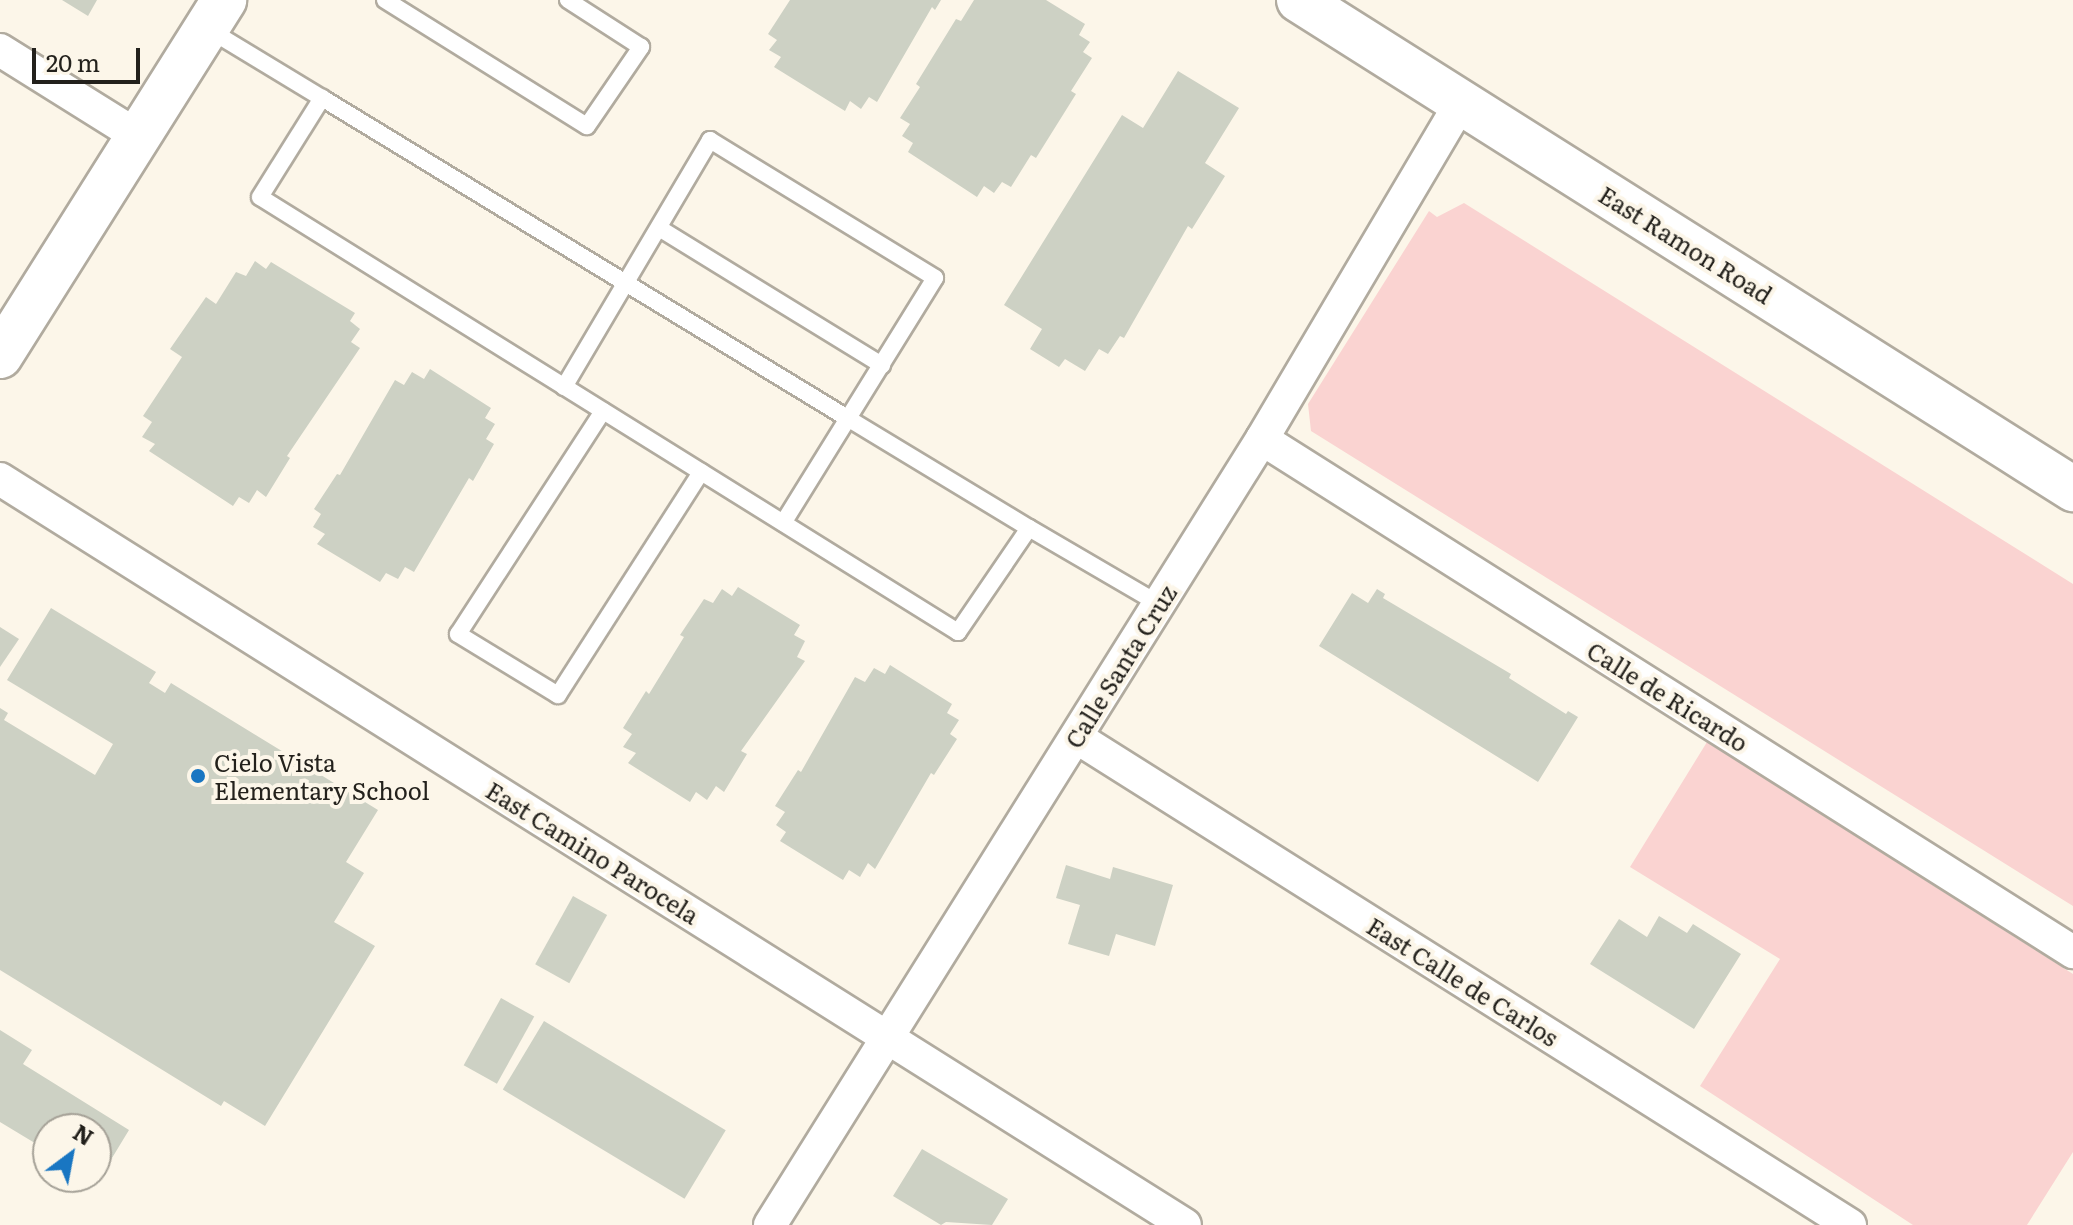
<!DOCTYPE html>
<style>
body{margin:0}
#map{position:relative;width:2073px;height:1225px;overflow:hidden;background:#fcf6e9;font-family:Literata,serif}
div>[style]{position:absolute}
.green>*{inset:0;background:#fad3d1}
.building>*{inset:0;background:#cdd1c4;transform-origin:0 0}
.roads{filter:drop-shadow(2px 0 #b1ab9f) drop-shadow(-2px 0 #b1ab9f) drop-shadow(0 2px #b1ab9f) drop-shadow(0 -2px #b1ab9f)}
.lane>*{height:16px;margin:-8px;padding:0 8px;transform-origin:8px;border-radius:8px;background:#fff}
.street>*{height:32px;margin:-16px;padding:0 16px;transform-origin:16px;border-radius:16px;background:#fff}
.secondary>*{height:44px;margin:-22px;padding:0 22px;transform-origin:22px;border-radius:22px;background:#fff}
.primary>*{height:44px;margin:-22px;padding:0 22px;transform-origin:22px;border-radius:22px;background:#fff}
.dots>*{width:22px;height:22px;translate:-50% -50%;box-sizing:border-box;border:4px solid #fcf6e9;border-radius:50%}
span{translate:-50% -50%;white-space:nowrap;text-align:center;line-height:1.15;-webkit-text-stroke:8px #fcf6e9;paint-order:stroke}
.street-label{font-size:24px;color:#23211c}
.poi-label{font-size:24px;color:#23211c}
.left{translate:0 -50%;text-align:left}
.north{position:absolute;left:32px;top:1113px;width:80px;height:80px;box-sizing:border-box;background:#fcf6e9;border:2px solid #a5a197;border-radius:50%;rotate:32deg;font-size:22px;font-weight:700;line-height:32px;text-align:center;color:#23211c}
.north::after{content:'';display:block;margin:auto;width:28px;height:36px;background:#1976c2;clip-path:polygon(50% 0,100% 100%,50% 72%,0 100%)}
.scale{position:absolute;left:32px;top:48px;width:108px;height:36px;box-sizing:border-box;border:4px solid #23211c;border-top:0;padding-left:10px;font-size:24px;line-height:28px;white-space:nowrap;color:#23211c;-webkit-text-stroke:6px #fcf6e9;paint-order:stroke}
</style>
<div id="map">
<div class="green">
<div style="clip-path:polygon(1464px 203px,2073px 584px,2073px 906px,1311px 431px,1308px 404px,1429px 211px,1437px 217px)"></div>
<div style="clip-path:polygon(1707px 742px,2073px 974px,2073px 1152px,2027px 1225px,1913px 1225px,1700px 1086px,1780px 959px,1630px 867px)"></div>
</div>
<div class="building">
<div style="clip-path:polygon(62px 0,97px 0,88px 16px)"></div>
<div style="clip-path:polygon(790px 0,941px 0,935px 10px,932px 7px,877px 102px,869px 97px,861px 109px,850px 101px,845px 111px,774px 67px,781px 57px,769px 50px,777px 40px,768px 34px)"></div>
<div style="clip-path:polygon(974px 0,1046px 0,1085px 24px,1079px 35px,1090px 42px,1083px 52px,1092px 58px,1071px 91px,1076px 94px,1036px 158px,1031px 155px,1011px 187px,1002px 182px,994px 193px,984px 186px,977px 197px,908px 152px,913px 143px,902px 136px,910px 124px,900px 118px,920px 87px,916px 84px,956px 19px,961px 21px)"></div>
<div style="clip-path:polygon(1178px 71px,1239px 108px,1205px 163px,1225px 176px,1192px 229px,1188px 226px,1124px 338px,1120px 336px,1108px 354px,1099px 349px,1085px 371px,1065px 359px,1059px 367px,1030px 349px,1042px 329px,1004px 305px,1122px 115px,1143px 128px)"></div>
<div style="clip-path:polygon(255px 261px,266px 269px,271px 262px,355px 313px,350px 321px,360px 329px,351px 342px,360px 348px,287px 456px,290px 458px,266px 497px,257px 490px,249px 503px,239px 497px,233px 506px,149px 451px,155px 444px,142px 437px,152px 422px,143px 416px,182px 357px,170px 349px,206px 297px,216px 304px,236px 272px,246px 276px)"></div>
<div style="clip-path:polygon(430px 369px,491px 408px,485px 418px,495px 424px,486px 439px,494px 444px,473px 481px,469px 478px,414px 572px,405px 567px,398px 579px,386px 573px,380px 582px,317px 544px,325px 534px,313px 527px,321px 514px,314px 509px,337px 474px,340px 475px,395px 380px,404px 385px,412px 372px,424px 379px)"></div>
<div style="clip-path:polygon(738px 587px,800px 625px,794px 635px,805px 641px,797px 657px,805px 661px,741px 751px,747px 754px,724px 792px,716px 786px,707px 800px,696px 792px,690px 802px,628px 763px,636px 753px,623px 747px,632px 734px,623px 728px,646px 691px,649px 694px,684px 637px,680px 635px,704px 599px,713px 603px,722px 589px,732px 596px)"></div>
<div style="clip-path:polygon(1377px 589px,1385px 594px,1383px 598px,1511px 674px,1509px 678px,1566px 714px,1568px 711px,1578px 717px,1538px 782px,1319px 646px,1352px 593px,1368px 603px)"></div>
<div style="clip-path:polygon(51px 608px,156px 672px,149px 683px,165px 693px,171px 683px,378px 810px,346px 862px,364px 873px,334px 922px,375px 946px,265px 1126px,224px 1101px,221px 1106px,0 970px,0 708px,8px 713px,4px 720px,95px 775px,113px 744px,7px 680px)"></div>
<div style="clip-path:polygon(0 627px,19px 639px,0 667px)"></div>
<div style="clip-path:polygon(890px 665px,952px 704px,947px 713px,959px 720px,950px 734px,957px 739px,934px 775px,931px 773px,875px 869px,868px 863px,860px 877px,849px 870px,843px 880px,780px 841px,786px 832px,776px 825px,785px 812px,775px 806px,798px 770px,801px 772px,855px 677px,865px 682px,874px 668px,885px 674px)"></div>
<div style="clip-path:polygon(1066px 865px,1110px 879px,1113px 867px,1173px 885px,1155px 946px,1116px 934px,1109px 956px,1068px 944px,1080px 905px,1056px 898px)"></div>
<div style="left:573px;top:896px;width:39px;height:78px;rotate:29deg"></div>
<div style="clip-path:polygon(1659px 916px,1687px 933px,1693px 924px,1741px 954px,1694px 1029px,1590px 964px,1619px 919px,1647px 937px)"></div>
<div style="left:501px;top:998px;width:38px;height:77px;rotate:29deg"></div>
<div style="left:544px;top:1021px;width:212px;height:80px;rotate:31deg"></div>
<div style="clip-path:polygon(0 1030px,32px 1050px,23px 1064px,129px 1130px,98px 1181px,91px 1177px,96px 1177px,96px 1129px,48px 1129px,48px 1151px,0 1122px)"></div>
<div style="clip-path:polygon(922px 1149px,1008px 1199px,992px 1225px,946px 1222px,941px 1225px,893px 1196px)"></div>
</div>
<div class="roads">
<div class="lane">
<div style="left:385px;top:0;width:238px;rotate:32deg"></div>
<div style="left:587px;top:126px;width:96px;rotate:-55.6deg"></div>
<div style="left:641px;top:47px;width:87px;rotate:-147.2deg"></div>
<div style="left:208px;top:29px;width:133px;rotate:31.2deg"></div>
<div style="left:322px;top:98px;width:617px;rotate:31.35deg"></div>
<div style="left:849px;top:419px;width:210px;rotate:31.2deg"></div>
<div style="left:1029px;top:528px;width:126px;rotate:124.3deg"></div>
<div style="left:958px;top:632px;width:822px;rotate:-148.07deg"></div>
<div style="left:260px;top:197px;width:117px;rotate:-57.9deg"></div>
<div style="left:659px;top:228px;width:262px;rotate:31.6deg"></div>
<div style="left:564px;top:387px;width:287px;rotate:-59.4deg"></div>
<div style="left:710px;top:140px;width:264px;rotate:31.5deg"></div>
<div style="left:935px;top:278px;width:288px;rotate:121.8deg"></div>
<div style="left:603px;top:411px;width:266px;rotate:123deg"></div>
<div style="left:458px;top:634px;width:117px;rotate:31.4deg"></div>
<div style="left:558px;top:695px;width:265px;rotate:-57.3deg"></div>
<div style="left:1029px;top:528px;width:151px;rotate:30.3deg"></div>
</div>
<div class="street">
<div style="left:0;top:50px;width:164px;rotate:32deg"></div>
<div style="left:1262px;top:439px;width:960px;rotate:32.32deg"></div>
<div style="left:0;top:479px;width:1400px;rotate:32.19deg"></div>
<div style="left:1076px;top:737px;width:915px;rotate:32.23deg"></div>
<div style="left:770px;top:1225px;width:927px;rotate:-57.96deg"></div>
<div style="left:1262px;top:439px;width:391px;rotate:-59.4deg"></div>
</div>
<div class="secondary">
<div style="left:0;top:356px;width:421px;rotate:-57.8deg"></div>
</div>
<div class="primary">
<div style="left:1299px;top:0;width:916px;rotate:32.28deg"></div>
</div>
</div>
<div class="dots">
<div style="left:198px;top:776px;background:#1976c2"></div>
</div>
<div class="street-label">
<span style="left:1686px;top:244px;rotate:32deg">East Ramon Road</span>
<span style="left:1120px;top:666px;rotate:-58deg">Calle Santa Cruz</span>
<span style="left:1668px;top:696px;rotate:32deg">Calle de Ricardo</span>
<span style="left:593px;top:852px;rotate:32deg">East Camino Parocela</span>
<span style="left:1463px;top:981px;rotate:32deg">East Calle de Carlos</span>
</div>
<div class="poi-label">
<span class="left" style="left:214px;top:776px">Cielo Vista<br>Elementary School</span>
</div>
<div class="north">N</div>
<div class="scale">20 m</div>
</div>
